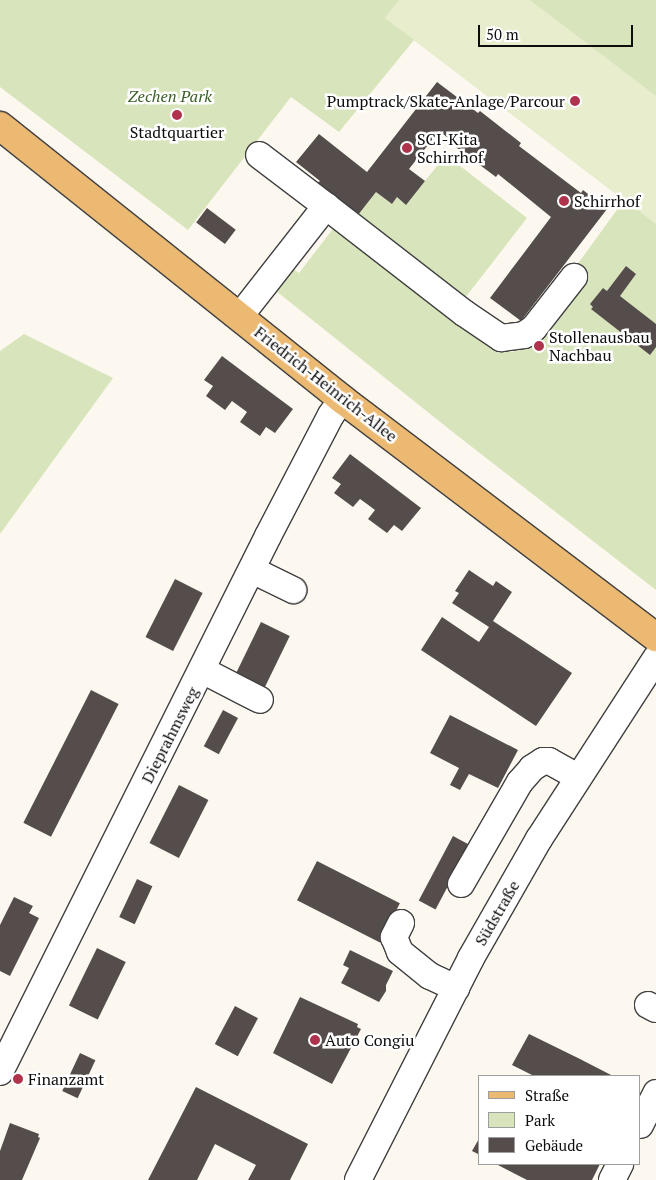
<!DOCTYPE html>
<meta charset="utf-8">
<style>
body{margin:0}
#map{position:relative;width:656px;height:1180px;overflow:hidden;background:#fdf8ef;font-family:"PT Serif",serif}
div>[style]{position:absolute}
.green>*{inset:0;background:#d8e5bc}
.pitch>*{inset:0;background:#e7edcd}
.building>*{inset:0;background:#554d4b;transform-origin:0 0}
.roads{filter:drop-shadow(1px 0 #404040) drop-shadow(-1px 0 #404040) drop-shadow(0 1px #404040) drop-shadow(0 -1px #404040)}
.minor>*{height:26px;margin:-13px;padding:0 13px;transform-origin:13px;border-radius:13px;background:#fff}
.major>*{height:28px;margin:-14px;padding:0 14px;transform-origin:14px;border-radius:14px;background:#ebb972}
.dots>*{width:14px;height:14px;translate:-50% -50%;box-sizing:border-box;border:2px solid #fff;border-radius:50%}
span{translate:-50% -50%;white-space:nowrap;text-align:center;line-height:1.15;-webkit-text-stroke:5px #fff;paint-order:stroke}
.park-label{font-size:16px;color:#3a5e24;font-style:italic}
.poi-label{font-size:16px;color:#0d0d0d}
.right{translate:-100% -50%;text-align:right}
.left{translate:0 -50%;text-align:left}
.street-label{font-size:16px;color:#0d0d0d}
.legend{position:absolute;left:478px;top:1075px;width:162px;height:90px;box-sizing:border-box;background:#fff;border:1px solid #9e9e9e;margin:0;padding:6px 9px;list-style:none;font-size:15px;color:#0d0d0d}
.legend li{display:flex;align-items:center;gap:10px;height:25px}
.legend b{width:25px;border:1px solid #9e9e9e}
.scale{position:absolute;left:478px;top:25px;width:155px;height:22px;box-sizing:border-box;border:2px solid #0d0d0d;border-top:0;padding-left:6px;font-size:15px;line-height:18px;white-space:nowrap;color:#0d0d0d;-webkit-text-stroke:4px #fff;paint-order:stroke}
</style>
<div id="map">
<div class="green">
<div style="clip-path:polygon(0 0,656px 0,656px 590px,454px 433px,276px 291px,293px 269px,299px 273px,335px 226px,498px 349px,514px 352px,624px 200px,414px 40px,339px 132px,291px 97px,188px 230px,0 87px)"></div>
<div style="clip-path:polygon(446px 155px,527px 218px,465px 298px,358px 215px,376px 192px,392px 204px,397px 197px,406px 204px)"></div>
<div style="clip-path:polygon(24px 334px,113px 378px,0 534px,0 351px)"></div>
</div>
<div class="pitch">
<div style="clip-path:polygon(399px 0,530px 0,656px 96px,656px 224px,385px 18px)"></div>
</div>
<div class="building">
<div style="clip-path:polygon(437px 82px,478px 113px,480px 111px,521px 143px,519px 146px,581px 193px,583px 190px,607px 209px,521px 321px,490px 298px,551px 217px,498px 174px,496px 177px,453px 145px,455px 143px,439px 131px,409px 169px,425px 181px,406px 205px,397px 197px,392px 204px,376px 192px,358px 215px,317px 183px,320px 181px,296px 162px,319px 134px,367px 172px)"></div>
<div style="left:207px;top:208px;width:36px;height:18px;rotate:37deg"></div>
<div style="clip-path:polygon(626px 266px,636px 274px,620px 296px,656px 324px,656px 347px,650px 355px,591px 309px,593px 307px,590px 304px,603px 288px,607px 291px)"></div>
<div style="clip-path:polygon(222px 356px,293px 409px,275px 433px,266px 427px,260px 436px,240px 422px,247px 412px,232px 401px,225px 410px,206px 396px,213px 386px,204px 380px)"></div>
<div style="clip-path:polygon(350px 454px,421px 508px,402px 531px,394px 525px,387px 533px,368px 519px,375px 510px,367px 504px,360px 499px,353px 507px,334px 493px,341px 484px,332px 478px)"></div>
<div style="clip-path:polygon(469px 570px,493px 586px,496px 581px,512px 592px,493px 621px,572px 673px,536px 726px,421px 650px,442px 617px,479px 642px,489px 627px,452px 603px,459px 593px,455px 591px)"></div>
<div style="left:175px;top:579px;width:31px;height:65px;rotate:27deg"></div>
<div style="left:261px;top:622px;width:32px;height:65px;rotate:26deg"></div>
<div style="left:91px;top:690px;width:31px;height:149px;rotate:27deg"></div>
<div style="left:223px;top:710px;width:17px;height:41px;rotate:28deg"></div>
<div style="clip-path:polygon(450px 715px,518px 750px,498px 788px,469px 774px,460px 790px,450px 785px,459px 768px,430px 753px)"></div>
<div style="left:179px;top:785px;width:33px;height:65px;rotate:27deg"></div>
<div style="left:453px;top:836px;width:19px;height:73px;rotate:28deg"></div>
<div style="left:317px;top:861px;width:93px;height:44px;rotate:27deg"></div>
<div style="left:137px;top:879px;width:17px;height:42px;rotate:25deg"></div>
<div style="clip-path:polygon(14px 897px,33px 906px,29px 913px,39px 918px,10px 976px,0 971px,0 925px)"></div>
<div style="left:97px;top:948px;width:32px;height:64px;rotate:26deg"></div>
<div style="clip-path:polygon(350px 950px,393px 971px,386px 985px,386px 991px,379px 1002px,341px 983px,349px 968px,343px 965px)"></div>
<div style="clip-path:polygon(300px 997px,358px 1024px,357px 1027px,361px 1029px,332px 1084px,273px 1053px)"></div>
<div style="left:235px;top:1006px;width:26px;height:43px;rotate:28deg"></div>
<div style="clip-path:polygon(529px 1034px,580px 1059px,613px 1076px,534px 1076px,512px 1065px)"></div>
<div style="left:80px;top:1053px;width:17px;height:42px;rotate:25deg"></div>
<div style="clip-path:polygon(196px 1087px,308px 1144px,290px 1180px,248px 1180px,256px 1165px,215px 1144px,197px 1180px,148px 1180px)"></div>
<div style="clip-path:polygon(10px 1123px,39px 1134px,38px 1137px,40px 1138px,22px 1180px,0 1180px,0 1151px)"></div>
<div style="clip-path:polygon(480px 1137px,480px 1155px,472px 1151px)"></div>
<div style="clip-path:polygon(496px 1164px,600px 1164px,592px 1180px,527px 1180px)"></div>
</div>
<div class="roads">
<div class="minor">
<div style="left:326px;top:206px;width:175px;rotate:37.8deg"></div>
<div style="left:464px;top:313px;width:45px;rotate:34deg"></div>
<div style="left:501px;top:338px;width:23px;rotate:-7deg"></div>
<div style="left:524px;top:335px;width:12px;rotate:-35deg"></div>
<div style="left:534px;top:328px;width:65px;rotate:-51.9deg"></div>
<div style="left:240px;top:316px;width:140px;rotate:-52deg"></div>
<div style="left:326px;top:206px;width:84px;rotate:-142.7deg"></div>
<div style="left:252px;top:570px;width:46px;rotate:26deg"></div>
<div style="left:202px;top:670px;width:65px;rotate:27.3deg"></div>
<div style="left:461px;top:884px;width:118px;rotate:-60deg"></div>
<div style="left:520px;top:782px;width:18px;rotate:-49deg"></div>
<div style="left:532px;top:768px;width:13px;rotate:-32deg"></div>
<div style="left:543px;top:761px;width:6px"></div>
<div style="left:549px;top:761px;width:33px;rotate:29deg"></div>
<div style="left:401px;top:923px;width:16px;rotate:117deg"></div>
<div style="left:394px;top:937px;width:16px;rotate:68deg"></div>
<div style="left:400px;top:952px;width:38px;rotate:39deg"></div>
<div style="left:430px;top:976px;width:29px;rotate:25deg"></div>
<div style="left:648px;top:1005px;width:9px;rotate:27deg"></div>
<div style="left:0;top:1072px;width:599px;rotate:-63.43deg"></div>
<div style="left:268px;top:536px;width:136px;rotate:-62.5deg"></div>
<div style="left:331px;top:415px;width:19px;rotate:-55deg"></div>
<div style="left:640px;top:1125px;width:36px;rotate:-63deg"></div>
<div style="left:358px;top:1180px;width:249px;rotate:-63deg"></div>
<div style="left:471px;top:958px;width:137px;rotate:-60.3deg"></div>
<div style="left:539px;top:839px;width:216px;rotate:-57.1deg"></div>
<div style="left:612px;top:1180px;width:18px;rotate:-63deg"></div>
</div>
<div class="major">
<div style="left:0;top:126px;width:438px;rotate:38.6deg"></div>
<div style="left:342px;top:399px;width:394px;rotate:37.2deg"></div>
</div>
</div>
<div class="dots">
<div style="left:575px;top:101px;background:#af334d"></div>
<div style="left:177px;top:115px;background:#af334d"></div>
<div style="left:407px;top:148px;background:#af334d"></div>
<div style="left:564px;top:201px;background:#af334d"></div>
<div style="left:539px;top:346px;background:#af334d"></div>
<div style="left:315px;top:1040px;background:#af334d"></div>
<div style="left:18px;top:1079px;background:#af334d"></div>
</div>
<div class="park-label">
<span style="left:170px;top:96px">Zechen Park</span>
</div>
<div class="poi-label">
<span class="right" style="left:565px;top:101px">Pumptrack/Skate-Anlage/Parcour</span>
<span style="left:177px;top:132px">Stadtquartier</span>
<span class="left" style="left:417px;top:148px">SCI-Kita<br>Schirrhof</span>
<span class="left" style="left:574px;top:201px">Schirrhof</span>
<span class="left" style="left:549px;top:346px">Stollenausbau<br>Nachbau</span>
<span class="left" style="left:325px;top:1040px">Auto Congiu</span>
<span class="left" style="left:28px;top:1079px">Finanzamt</span>
</div>
<div class="street-label">
<span style="left:326px;top:384px;rotate:38deg">Friedrich-Heinrich-Allee</span>
<span style="left:170px;top:735px;rotate:-63deg">Dieprahmsweg</span>
<span style="left:497px;top:913px;rotate:-60deg">Südstraße</span>
</div>
<ul class="legend">
<li><b style="height:6px;background:#ebb972"></b>Straße</li>
<li><b style="height:14px;background:#d8e5bc"></b>Park</li>
<li><b style="height:14px;background:#554d4b"></b>Gebäude</li>
</ul>
<div class="scale">50 m</div>
</div>
